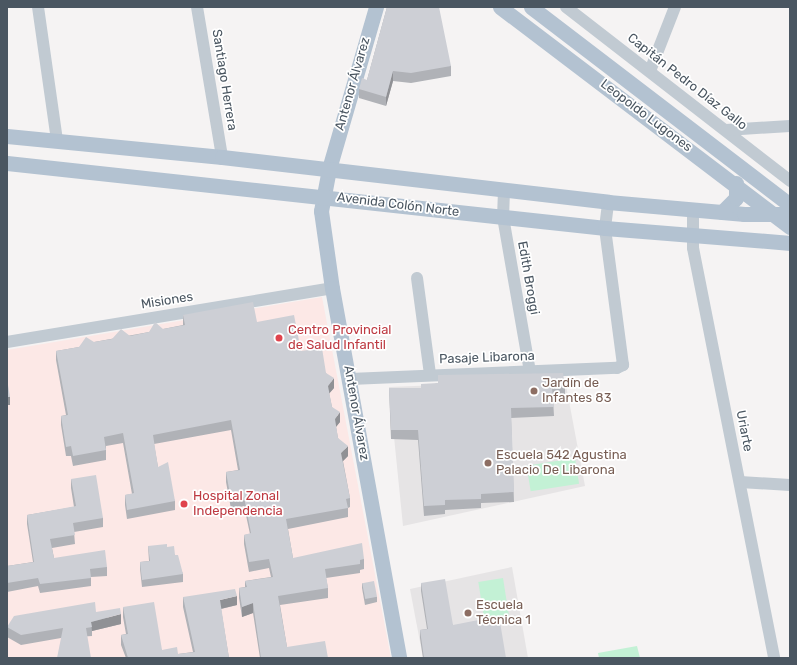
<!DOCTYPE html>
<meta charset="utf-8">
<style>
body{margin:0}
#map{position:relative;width:797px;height:665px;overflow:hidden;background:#f5f3f3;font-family:Rubik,sans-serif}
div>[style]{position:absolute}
.education>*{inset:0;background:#e6e4e5}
.medical>*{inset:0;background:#fce8e6}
.green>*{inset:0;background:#c3f1d5;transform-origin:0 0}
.minor>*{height:12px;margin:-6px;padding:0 6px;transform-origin:6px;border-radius:6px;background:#c1cad2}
.major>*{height:15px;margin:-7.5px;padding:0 7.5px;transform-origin:7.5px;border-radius:7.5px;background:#b3c2d1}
.wall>*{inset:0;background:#b0b2b7}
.shaded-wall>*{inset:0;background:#909195;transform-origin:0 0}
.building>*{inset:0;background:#cdcfd5;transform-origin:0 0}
.dots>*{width:11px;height:11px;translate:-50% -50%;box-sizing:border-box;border:2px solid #fff;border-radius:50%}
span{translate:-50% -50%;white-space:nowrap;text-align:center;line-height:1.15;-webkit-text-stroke:3.5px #fff;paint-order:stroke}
.street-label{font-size:13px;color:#4a5661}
.health-label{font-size:13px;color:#be3a42}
.left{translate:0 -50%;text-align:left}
.education-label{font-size:13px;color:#785e54}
.frame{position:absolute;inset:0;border:8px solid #4a5661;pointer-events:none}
</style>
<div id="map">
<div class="education">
<div style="clip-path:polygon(565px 380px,585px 486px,403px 526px,389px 387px)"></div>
<div style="clip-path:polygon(512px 567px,528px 658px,423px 658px,410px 589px)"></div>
</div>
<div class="medical">
<div style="clip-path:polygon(322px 297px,391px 658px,7px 658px,7px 350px)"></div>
</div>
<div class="green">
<div style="left:575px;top:458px;width:26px;height:49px;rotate:81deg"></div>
<div style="left:503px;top:578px;width:43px;height:25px;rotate:81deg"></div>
<div style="clip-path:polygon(637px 646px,640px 658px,599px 658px,598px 653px)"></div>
</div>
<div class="minor">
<div style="left:38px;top:7px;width:134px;rotate:81.9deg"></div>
<div style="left:197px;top:7px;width:152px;rotate:80.5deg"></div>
<div style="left:566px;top:7px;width:284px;rotate:37.8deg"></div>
<div style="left:650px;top:71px;width:69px;rotate:-68.7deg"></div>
<div style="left:726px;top:130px;width:64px;rotate:-3.6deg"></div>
<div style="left:504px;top:190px;width:27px;rotate:92deg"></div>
<div style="left:503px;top:217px;width:156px;rotate:80.1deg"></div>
<div style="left:693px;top:210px;width:38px;rotate:90deg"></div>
<div style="left:693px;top:248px;width:418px;rotate:78.8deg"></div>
<div style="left:417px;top:278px;width:97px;rotate:82.3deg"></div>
<div style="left:7px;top:342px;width:329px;rotate:-9.4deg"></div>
<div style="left:350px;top:379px;width:267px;rotate:-2.4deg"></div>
<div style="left:617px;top:368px;width:7px;rotate:-27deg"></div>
<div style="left:623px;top:365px;width:138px;rotate:-97.5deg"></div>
<div style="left:605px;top:228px;width:26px;rotate:-83deg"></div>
<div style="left:740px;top:482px;width:50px;rotate:3.4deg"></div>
</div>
<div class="major">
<div style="left:376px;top:7px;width:169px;rotate:106.2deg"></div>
<div style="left:329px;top:169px;width:43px;rotate:100.8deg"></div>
<div style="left:321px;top:211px;width:78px;rotate:81.9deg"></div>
<div style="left:332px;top:288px;width:376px;rotate:79.7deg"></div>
<div style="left:500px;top:7px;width:364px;rotate:37.2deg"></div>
<div style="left:531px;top:7px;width:326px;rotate:37.4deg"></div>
<div style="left:7px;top:136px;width:216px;rotate:5.6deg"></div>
<div style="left:222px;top:157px;width:389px;rotate:6.6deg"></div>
<div style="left:608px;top:202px;width:137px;rotate:5deg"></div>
<div style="left:744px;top:214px;width:46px"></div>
<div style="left:7px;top:163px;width:602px;rotate:6.2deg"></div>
<div style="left:605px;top:228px;width:186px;rotate:4.6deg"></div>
<div style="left:722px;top:212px;width:20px;rotate:-45deg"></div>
<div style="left:736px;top:198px;width:15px;rotate:-90deg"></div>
</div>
<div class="wall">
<div style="clip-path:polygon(387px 7px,451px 66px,451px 76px,411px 83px,393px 81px,386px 106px,359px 98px,359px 89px,367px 80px)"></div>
<div style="clip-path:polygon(183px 315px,257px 322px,301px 351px,326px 373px,334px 388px,329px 393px,332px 407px,340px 422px,336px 427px,338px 438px,348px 456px,343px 461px,350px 498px,350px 507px,348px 508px,348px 517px,288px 529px,293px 558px,364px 559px,364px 569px,360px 570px,360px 573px,326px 578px,328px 588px,328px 598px,280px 605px,287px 647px,328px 658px,260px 658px,253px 613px,242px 617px,239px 598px,239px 588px,245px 587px,245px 581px,271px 577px,269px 568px,249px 572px,244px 544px,244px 535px,250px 534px,244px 506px,231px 509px,226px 482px,226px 472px,238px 470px,231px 430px,154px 444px,158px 467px,175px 501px,175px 510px,127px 519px,125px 505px,125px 495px,132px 494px,123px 443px,106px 446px,106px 460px,73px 466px,71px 456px,66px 456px,61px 425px,61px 416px,66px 415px,56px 360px,56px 351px,79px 347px,94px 342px,149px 332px,163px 329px,183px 325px)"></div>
<div style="clip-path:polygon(438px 375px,565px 387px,565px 397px,553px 398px,554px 416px,511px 418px,514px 502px,481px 503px,481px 508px,445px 510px,445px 514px,424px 516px,418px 440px,391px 439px,389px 388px,421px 388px,438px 383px)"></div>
<div style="clip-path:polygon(71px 479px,103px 518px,103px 527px,74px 532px,75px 544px,52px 548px,54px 558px,107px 567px,107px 576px,91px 577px,91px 586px,40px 593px,38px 586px,7px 592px,7px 566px,33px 562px,27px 524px,27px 515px,74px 507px,71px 488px)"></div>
<div style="clip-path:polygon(148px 546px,167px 547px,175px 555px,183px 574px,183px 582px,142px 587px,140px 569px,140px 562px,149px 561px)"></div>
<div style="clip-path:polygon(362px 583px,377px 597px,377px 602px,365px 605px,362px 588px)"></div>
<div style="clip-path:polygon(421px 583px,453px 625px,506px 658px,423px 658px,420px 638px,420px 630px,427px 629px,421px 591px)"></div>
<div style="clip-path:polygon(183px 597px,237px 605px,221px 609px,229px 658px,126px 658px,121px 645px,121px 635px,126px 634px,123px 617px,123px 607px,162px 650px,178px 654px,193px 652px,183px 607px)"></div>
<div style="clip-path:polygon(96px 612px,121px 624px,92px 631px,92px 636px,61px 638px,21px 645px,7px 637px,7px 627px)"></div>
</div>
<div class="shaded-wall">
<div style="clip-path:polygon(393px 71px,393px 81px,386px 106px,386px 97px)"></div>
<div style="clip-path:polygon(334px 378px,334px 388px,328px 395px,328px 386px)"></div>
<div style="left:7px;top:397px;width:3px;height:8px"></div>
<div style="clip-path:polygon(340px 412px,340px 422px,335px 428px,335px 419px)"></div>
<div style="clip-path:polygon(348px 446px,348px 456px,341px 463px,341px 453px)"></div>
<div style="clip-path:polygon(237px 596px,237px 605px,220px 609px,220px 600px)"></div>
<div style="clip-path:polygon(253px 603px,253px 613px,242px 617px,242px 607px)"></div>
<div style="clip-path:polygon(121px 614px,121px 624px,92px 631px,91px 622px)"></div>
</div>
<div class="building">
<div style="clip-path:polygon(387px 7px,439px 7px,451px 66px,411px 73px,393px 71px,386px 97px,359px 89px,362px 78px,367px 80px)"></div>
<div style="clip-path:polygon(253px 302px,257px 322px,294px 315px,301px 351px,322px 348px,326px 373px,334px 378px,328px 386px,332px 407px,340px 412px,335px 419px,338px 438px,348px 446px,341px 453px,350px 498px,346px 499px,348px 508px,286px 519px,293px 558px,362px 543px,364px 559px,360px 560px,360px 564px,325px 569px,328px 588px,278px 596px,287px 647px,325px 641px,328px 658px,261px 658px,253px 603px,242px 607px,239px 588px,247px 587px,245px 581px,273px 577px,269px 559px,249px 562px,244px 535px,251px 533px,244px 497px,231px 500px,226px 472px,240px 470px,231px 420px,153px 435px,158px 467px,168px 462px,175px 501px,127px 510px,125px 495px,134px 493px,123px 433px,104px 437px,106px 450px,73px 456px,71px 446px,66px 447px,61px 416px,68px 415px,56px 351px,79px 347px,86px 337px,94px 342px,112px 339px,121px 329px,130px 336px,149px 332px,155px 322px,163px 329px,185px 325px,183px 315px)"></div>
<div style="clip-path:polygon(563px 373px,565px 387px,552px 388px,554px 407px,511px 408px,514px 492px,481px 494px,481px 499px,445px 500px,445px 505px,424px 506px,418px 430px,391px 430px,389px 388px,421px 388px,421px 384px,438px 383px,438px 375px)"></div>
<div style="clip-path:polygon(7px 385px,8px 385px,10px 397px,7px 397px)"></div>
<div style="clip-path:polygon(96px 475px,103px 518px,73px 523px,75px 535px,50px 539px,54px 558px,105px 550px,107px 567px,90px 569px,91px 578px,40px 584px,38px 578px,7px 583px,7px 566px,34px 562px,27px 515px,76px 506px,71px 479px)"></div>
<div style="clip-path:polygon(167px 544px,167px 547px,174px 546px,175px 555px,178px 555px,183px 574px,142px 580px,140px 562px,150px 561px,148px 546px)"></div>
<div style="clip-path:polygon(445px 579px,453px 625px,499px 616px,506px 658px,424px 658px,420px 630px,428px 629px,421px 583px)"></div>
<div style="left:374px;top:581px;width:16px;height:12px;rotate:79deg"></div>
<div style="clip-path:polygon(235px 589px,237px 596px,220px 600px,229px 658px,128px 658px,121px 635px,128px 634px,123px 607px,154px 602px,162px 650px,177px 647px,178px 654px,195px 652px,183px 597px)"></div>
<div style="clip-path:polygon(95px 602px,96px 612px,120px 608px,121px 614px,91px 622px,92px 627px,86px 628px,91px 658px,57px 658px,63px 628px,21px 635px,7px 627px,14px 616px)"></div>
</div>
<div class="dots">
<div style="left:279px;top:338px;background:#e0444e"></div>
<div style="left:534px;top:391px;background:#8d6e63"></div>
<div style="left:488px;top:463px;background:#8d6e63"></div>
<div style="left:184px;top:504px;background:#e0444e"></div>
<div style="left:468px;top:613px;background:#8d6e63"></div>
</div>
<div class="street-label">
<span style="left:224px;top:80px;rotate:81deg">Santiago Herrera</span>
<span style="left:687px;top:82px;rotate:38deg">Capitán Pedro Díaz Gallo</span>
<span style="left:353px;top:84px;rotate:-74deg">Antenor Álvarez</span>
<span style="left:646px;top:116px;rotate:37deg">Leopoldo Lugones</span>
<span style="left:398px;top:205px;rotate:7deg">Avenida Colón Norte</span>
<span style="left:528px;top:278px;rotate:80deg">Edith Broggi</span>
<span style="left:167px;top:301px;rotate:-9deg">Misiones</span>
<span style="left:487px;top:358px;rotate:-2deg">Pasaje Libarona</span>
<span style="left:356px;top:413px;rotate:80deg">Antenor Álvarez</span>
<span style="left:744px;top:431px;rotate:79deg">Uriarte</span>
</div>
<div class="health-label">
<span class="left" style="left:288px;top:338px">Centro Provincial<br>de Salud Infantil</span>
<span class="left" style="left:193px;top:504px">Hospital Zonal<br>Independencia</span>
</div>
<div class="education-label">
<span class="left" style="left:542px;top:391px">Jardín de<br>Infantes 83</span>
<span class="left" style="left:496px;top:463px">Escuela 542 Agustina<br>Palacio De Libarona</span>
<span class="left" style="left:476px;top:613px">Escuela<br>Técnica 1</span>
</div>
<div class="frame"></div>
</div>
